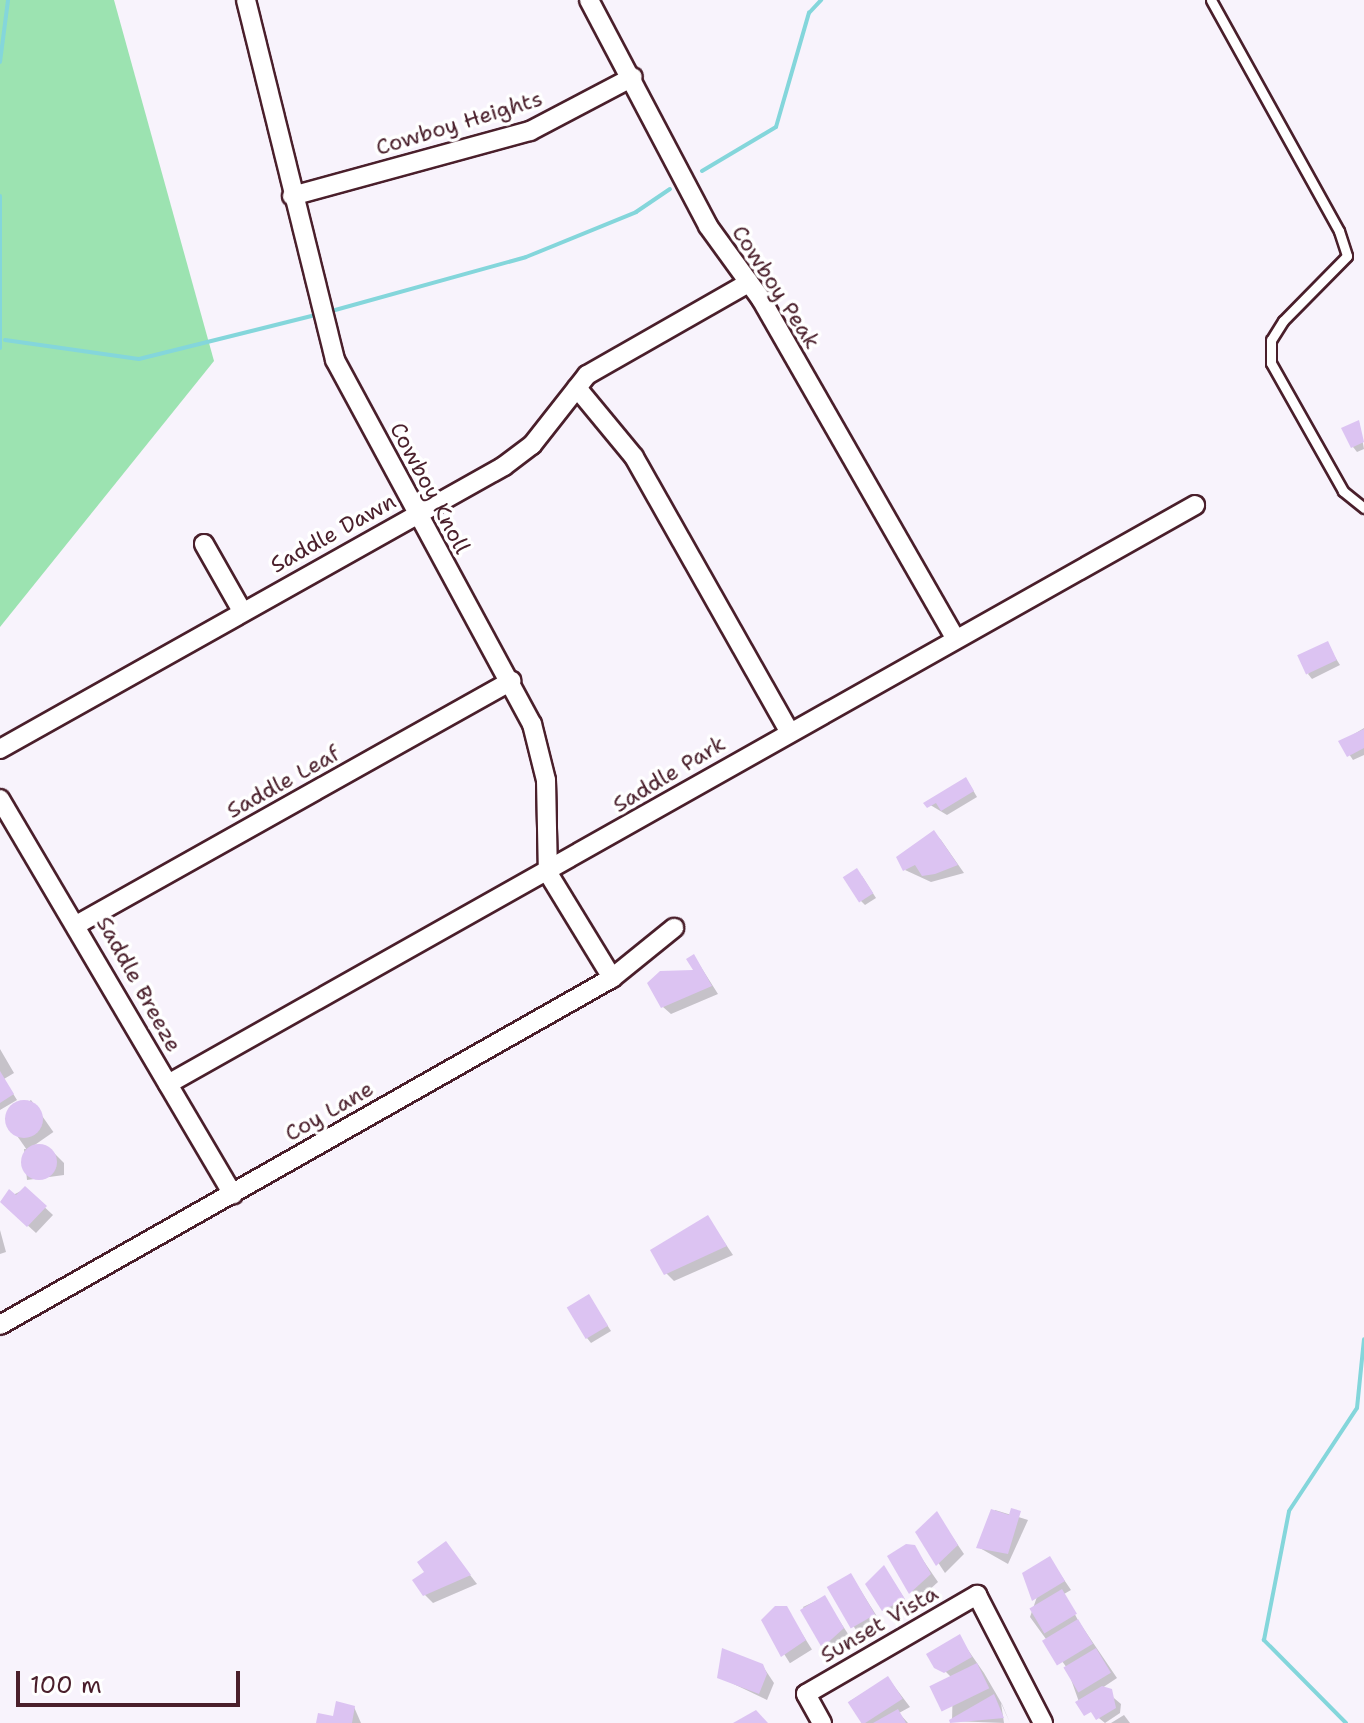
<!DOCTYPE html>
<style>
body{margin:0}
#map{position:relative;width:1364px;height:1723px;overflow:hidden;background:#f8f3fc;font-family:"Shantell Sans",sans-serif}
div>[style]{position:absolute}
.green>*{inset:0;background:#9ce3b1}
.shadow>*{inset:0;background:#0003;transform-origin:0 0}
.stream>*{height:4px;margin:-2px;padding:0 2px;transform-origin:2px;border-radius:2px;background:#84d6db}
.building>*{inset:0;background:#dcc3f2;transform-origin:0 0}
.round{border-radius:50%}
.roads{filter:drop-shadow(2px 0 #4a1f2b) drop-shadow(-2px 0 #4a1f2b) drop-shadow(0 2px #4a1f2b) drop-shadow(0 -2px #4a1f2b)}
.service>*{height:9px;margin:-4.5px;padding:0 4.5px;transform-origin:4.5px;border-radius:4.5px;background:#fff}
.minor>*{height:18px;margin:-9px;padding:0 9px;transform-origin:9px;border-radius:9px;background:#fff}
span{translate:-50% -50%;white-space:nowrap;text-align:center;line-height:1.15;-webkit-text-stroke:7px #fff;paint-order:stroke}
.street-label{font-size:22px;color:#4a1f2b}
.scale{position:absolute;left:16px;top:1671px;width:224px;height:36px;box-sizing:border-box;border:4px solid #4a1f2b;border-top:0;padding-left:10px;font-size:24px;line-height:28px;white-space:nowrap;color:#4a1f2b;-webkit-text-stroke:6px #fff;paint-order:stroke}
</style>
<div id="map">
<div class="green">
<div style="clip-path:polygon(0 0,114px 0,214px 361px,0 627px)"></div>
</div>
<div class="shadow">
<div style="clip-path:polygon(1359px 422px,1364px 449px,1357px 452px,1353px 447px)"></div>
<div style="clip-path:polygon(1327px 644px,1340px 665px,1312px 679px,1308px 674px)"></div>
<div style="clip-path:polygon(1364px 728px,1364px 755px,1353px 760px,1341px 742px)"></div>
<div style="clip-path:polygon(970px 785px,977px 797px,947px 815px,927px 803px)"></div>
<div style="clip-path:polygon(933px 832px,941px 840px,964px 873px,931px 882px,905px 870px)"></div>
<div style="clip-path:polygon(862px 876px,876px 898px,865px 905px,860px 900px)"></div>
<div style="clip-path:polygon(694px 956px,718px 994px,671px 1014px,663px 1007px,696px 972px)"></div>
<div style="clip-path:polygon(0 1049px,14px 1073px,4px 1079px,17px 1100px,0 1110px)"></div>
<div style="left:31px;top:1100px;width:39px;height:32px;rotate:55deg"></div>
<div style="clip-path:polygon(24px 1149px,51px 1150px,64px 1163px,64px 1175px,27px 1180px)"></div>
<div style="clip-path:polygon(25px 1189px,53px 1215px,36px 1233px,1px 1201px)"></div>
<div style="clip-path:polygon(708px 1218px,733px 1255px,674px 1281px,666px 1273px)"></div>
<div style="clip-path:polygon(0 1230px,6px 1252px,0 1254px)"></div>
<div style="clip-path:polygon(589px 1297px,611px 1331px,591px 1343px,587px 1338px)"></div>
<div style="clip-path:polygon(995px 1510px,1028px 1520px,1008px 1564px,978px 1547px)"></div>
<div style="clip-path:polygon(937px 1514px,964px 1554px,945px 1573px,918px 1532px)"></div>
<div style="clip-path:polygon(446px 1544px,477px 1584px,433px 1603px,425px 1595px,427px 1573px)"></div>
<div style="clip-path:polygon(914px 1547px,938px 1582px,918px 1600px,890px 1556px)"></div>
<div style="clip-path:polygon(1050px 1559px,1071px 1590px,1064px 1594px,1079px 1622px,1117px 1678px,1102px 1688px,1121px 1704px,1120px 1713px,1105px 1723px,1079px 1702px,1067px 1668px,1030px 1617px)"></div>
<div style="clip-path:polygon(884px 1567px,908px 1604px,887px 1613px,882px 1608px)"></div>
<div style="left:851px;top:1575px;width:57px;height:25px;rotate:58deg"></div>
<div style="clip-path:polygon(824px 1597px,850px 1637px,831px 1654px,803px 1607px)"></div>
<div style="left:786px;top:1608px;width:49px;height:26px;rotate:58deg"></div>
<div style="clip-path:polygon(959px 1637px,984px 1673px,1002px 1704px,1010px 1723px,1001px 1703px,1004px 1723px,952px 1721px,953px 1679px,929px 1655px)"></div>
<div style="clip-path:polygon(762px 1665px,774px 1683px,767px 1700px,719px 1677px)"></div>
<div style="clip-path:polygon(888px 1678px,910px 1707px,899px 1713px,908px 1723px,863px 1723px,850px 1701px)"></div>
<div style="clip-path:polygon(354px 1707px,361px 1723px,319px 1723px,334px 1718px)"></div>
<div style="clip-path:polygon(1124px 1715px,1130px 1723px,1111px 1723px)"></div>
</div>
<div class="stream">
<div style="left:0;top:62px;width:63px;rotate:-82.6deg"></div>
<div style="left:702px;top:171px;width:86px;rotate:-30.7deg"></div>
<div style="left:776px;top:127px;width:119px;rotate:-73.9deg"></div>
<div style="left:809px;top:13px;width:18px;rotate:-47deg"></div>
<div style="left:0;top:196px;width:152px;rotate:90deg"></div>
<div style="left:328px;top:312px;width:205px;rotate:-15.5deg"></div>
<div style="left:526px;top:257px;width:119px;rotate:-22.2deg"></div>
<div style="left:636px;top:212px;width:41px;rotate:-34.1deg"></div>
<div style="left:5px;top:340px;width:135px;rotate:8.1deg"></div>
<div style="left:139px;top:359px;width:187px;rotate:-14deg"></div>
<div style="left:1346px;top:1723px;width:117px;rotate:-134.7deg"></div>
<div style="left:1264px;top:1640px;width:131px;rotate:-79deg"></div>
<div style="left:1289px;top:1511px;width:123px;rotate:-56.6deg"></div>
<div style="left:1357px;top:1408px;width:69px;rotate:-84.2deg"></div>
</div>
<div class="building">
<div style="clip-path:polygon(1359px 420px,1364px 442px,1351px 448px,1341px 428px)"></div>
<div style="left:1328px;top:641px;width:21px;height:34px;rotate:65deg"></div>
<div style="clip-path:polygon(1364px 729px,1364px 748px,1347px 757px,1338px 741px)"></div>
<div style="clip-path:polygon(966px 777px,974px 791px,941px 811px,936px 803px,927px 808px,923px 803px)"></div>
<div style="clip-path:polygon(934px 830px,958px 865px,935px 874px,922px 876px,915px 865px,903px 871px,896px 857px)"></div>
<div style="left:857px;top:868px;width:30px;height:17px;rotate:57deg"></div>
<div style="clip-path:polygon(694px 954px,712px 986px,661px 1008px,647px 983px,660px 971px,693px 970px,686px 959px)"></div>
<div style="clip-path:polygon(0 1071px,14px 1094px,0 1103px)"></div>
<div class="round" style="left:5px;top:1100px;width:38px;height:38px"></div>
<div class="round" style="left:21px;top:1144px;width:36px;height:36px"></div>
<div style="clip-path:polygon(25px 1186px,47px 1206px,27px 1227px,0 1202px,9px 1189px,16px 1195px)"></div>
<div style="clip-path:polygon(708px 1215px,727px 1246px,664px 1275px,650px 1250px)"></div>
<div style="left:589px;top:1294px;width:37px;height:26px;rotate:59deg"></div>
<div style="clip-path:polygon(1011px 1508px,1021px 1511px,1008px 1554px,976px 1548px,991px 1509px,1009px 1515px)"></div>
<div style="clip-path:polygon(937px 1511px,958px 1545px,936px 1566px,915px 1532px)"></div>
<div style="clip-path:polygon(446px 1541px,471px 1575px,423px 1596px,412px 1580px,424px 1572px,417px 1562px)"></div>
<div style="clip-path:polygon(906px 1544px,915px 1545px,931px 1574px,909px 1594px,887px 1556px)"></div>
<div style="clip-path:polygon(1050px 1556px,1065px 1581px,1032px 1601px,1022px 1573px)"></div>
<div style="clip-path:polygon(884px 1565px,905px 1599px,882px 1611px,865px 1584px)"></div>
<div style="left:851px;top:1573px;width:48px;height:28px;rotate:60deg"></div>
<div style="left:1062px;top:1589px;width:29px;height:38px;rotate:59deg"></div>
<div style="clip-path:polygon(825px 1595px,844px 1628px,822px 1648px,800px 1610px)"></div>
<div style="clip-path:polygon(775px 1606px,787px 1606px,806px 1640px,781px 1657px,761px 1620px)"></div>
<div style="left:1078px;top:1619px;width:29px;height:42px;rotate:59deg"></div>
<div style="clip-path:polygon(960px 1634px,972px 1657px,944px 1673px,934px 1668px,926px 1654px)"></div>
<div style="clip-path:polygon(722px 1648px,763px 1664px,767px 1674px,759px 1694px,717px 1678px)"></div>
<div style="left:1096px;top:1648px;width:29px;height:38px;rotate:59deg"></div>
<div style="left:977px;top:1663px;width:28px;height:53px;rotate:64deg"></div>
<div style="left:888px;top:1676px;width:27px;height:48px;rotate:57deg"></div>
<div style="clip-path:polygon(1102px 1686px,1112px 1689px,1116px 1708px,1096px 1720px,1091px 1712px,1084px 1716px,1075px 1702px)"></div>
<div style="clip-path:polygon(994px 1694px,1004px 1718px,950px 1723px,949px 1720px)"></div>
<div style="clip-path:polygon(336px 1701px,355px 1706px,352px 1723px,316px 1723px,318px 1713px,333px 1716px)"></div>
<div style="clip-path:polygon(898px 1709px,906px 1723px,873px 1723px)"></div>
<div style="clip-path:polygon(756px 1710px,768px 1723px,733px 1723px)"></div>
</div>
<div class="roads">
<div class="service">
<div style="left:1211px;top:0;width:264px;rotate:61deg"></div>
<div style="left:1339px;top:231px;width:26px;rotate:72deg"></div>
<div style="left:1347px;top:256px;width:91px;rotate:134.6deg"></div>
<div style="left:1283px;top:321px;width:22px;rotate:122deg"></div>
<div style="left:1271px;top:340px;width:23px;rotate:90deg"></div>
<div style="left:1271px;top:363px;width:147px;rotate:60.6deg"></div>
<div style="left:1343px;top:491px;width:27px;rotate:39deg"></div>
</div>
<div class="minor">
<div style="left:246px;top:0;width:371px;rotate:76.1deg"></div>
<div style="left:335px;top:360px;width:414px;rotate:61.6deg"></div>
<div style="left:532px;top:724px;width:58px;rotate:76deg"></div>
<div style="left:546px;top:780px;width:93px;rotate:88.8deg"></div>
<div style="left:548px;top:873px;width:123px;rotate:58.6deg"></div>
<div style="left:589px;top:0;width:255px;rotate:62.2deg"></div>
<div style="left:708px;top:226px;width:90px;rotate:54deg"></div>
<div style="left:761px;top:299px;width:391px;rotate:60.2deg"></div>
<div style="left:292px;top:196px;width:247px;rotate:-15.3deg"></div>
<div style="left:530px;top:131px;width:116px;rotate:-27.7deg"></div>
<div style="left:577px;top:388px;width:89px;rotate:50.4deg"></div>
<div style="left:634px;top:457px;width:315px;rotate:60.5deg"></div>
<div style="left:204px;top:544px;width:77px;rotate:60.4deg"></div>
<div style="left:0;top:749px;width:578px;rotate:-29.31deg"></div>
<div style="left:504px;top:466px;width:35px;rotate:-37deg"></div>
<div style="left:532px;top:445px;width:89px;rotate:-51.8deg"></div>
<div style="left:587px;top:375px;width:185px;rotate:-29.7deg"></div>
<div style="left:0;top:799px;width:459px;rotate:59.5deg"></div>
<div style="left:78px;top:924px;width:497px;rotate:-29.3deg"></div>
<div style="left:168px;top:1084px;width:1179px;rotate:-29.41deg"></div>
<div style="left:0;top:1325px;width:704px;rotate:-29.55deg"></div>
<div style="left:612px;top:978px;width:80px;rotate:-38.9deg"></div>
<div style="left:822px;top:1723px;width:33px;rotate:-119deg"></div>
<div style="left:806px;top:1694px;width:198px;rotate:-30.1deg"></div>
<div style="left:977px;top:1595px;width:144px;rotate:62.7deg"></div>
</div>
</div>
<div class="street-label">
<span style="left:459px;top:123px;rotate:-17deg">Cowboy Heights</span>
<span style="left:776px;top:287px;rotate:57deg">Cowboy Peak</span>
<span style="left:430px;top:488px;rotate:62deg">Cowboy Knoll</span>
<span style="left:333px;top:533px;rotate:-29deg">Saddle Dawn</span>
<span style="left:669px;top:774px;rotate:-31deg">Saddle Park</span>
<span style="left:283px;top:782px;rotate:-29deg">Saddle Leaf</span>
<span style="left:139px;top:984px;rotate:61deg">Saddle Breeze</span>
<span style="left:329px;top:1111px;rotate:-30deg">Coy Lane</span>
<span style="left:879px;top:1624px;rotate:-30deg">Sunset Vista</span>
</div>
<div class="scale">100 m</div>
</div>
